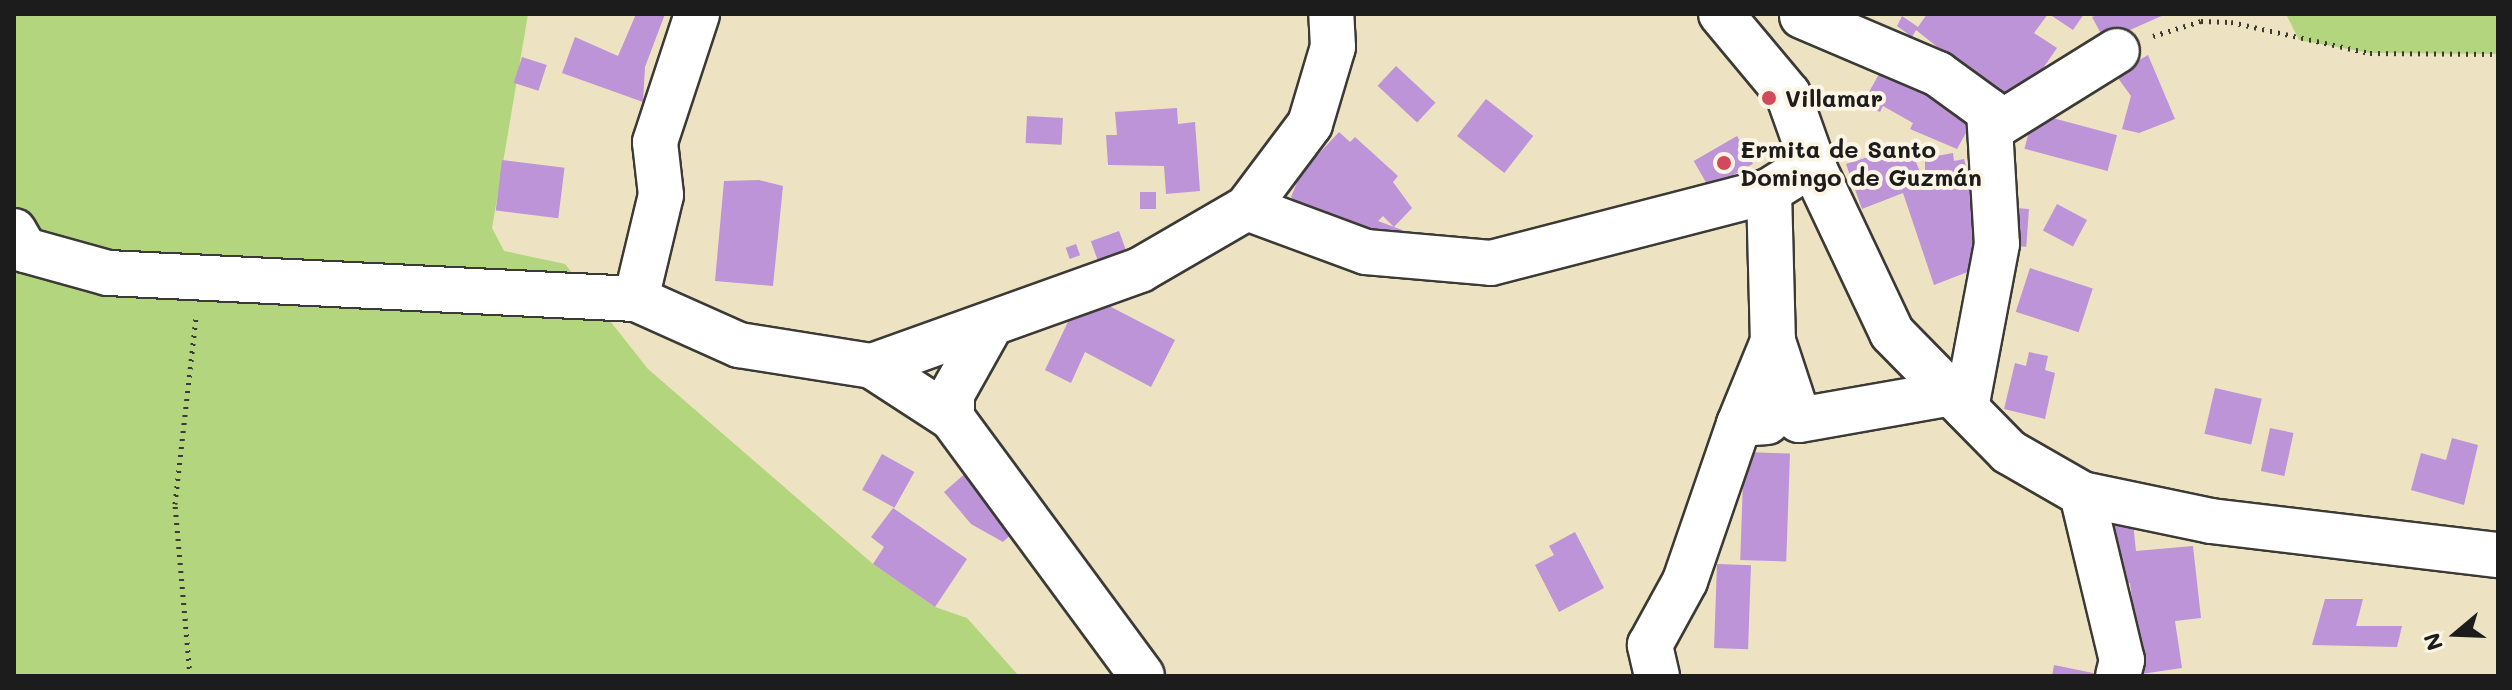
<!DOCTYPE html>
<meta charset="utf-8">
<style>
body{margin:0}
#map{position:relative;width:2512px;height:690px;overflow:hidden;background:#ede2c2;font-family:Mali,sans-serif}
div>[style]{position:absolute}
.green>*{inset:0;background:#b2d57e}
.building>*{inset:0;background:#bd94d8;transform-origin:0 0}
.path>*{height:5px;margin-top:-2.5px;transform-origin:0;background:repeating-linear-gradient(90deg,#3b3a35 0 2px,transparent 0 8px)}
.roads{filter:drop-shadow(2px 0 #3b3a35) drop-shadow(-2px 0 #3b3a35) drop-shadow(0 2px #3b3a35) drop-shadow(0 -2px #3b3a35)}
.minor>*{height:44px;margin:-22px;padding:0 22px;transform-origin:22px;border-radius:22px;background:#fff}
.dots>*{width:22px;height:22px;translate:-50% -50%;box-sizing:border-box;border:4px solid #fcf5e5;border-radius:50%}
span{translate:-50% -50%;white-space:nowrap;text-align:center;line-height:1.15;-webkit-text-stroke:8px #fcf5e5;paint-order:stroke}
.poi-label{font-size:24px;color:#1c1c1c;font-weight:700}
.left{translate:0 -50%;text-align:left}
.frame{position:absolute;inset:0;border:16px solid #1c1c1c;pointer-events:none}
.north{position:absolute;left:2416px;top:594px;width:80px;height:80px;-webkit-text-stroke:6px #fcf5e5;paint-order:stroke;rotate:251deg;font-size:22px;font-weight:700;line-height:32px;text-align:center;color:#1c1c1c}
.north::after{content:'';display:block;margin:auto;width:28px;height:36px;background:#1c1c1c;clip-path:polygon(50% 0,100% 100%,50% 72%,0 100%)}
</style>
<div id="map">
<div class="green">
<div style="clip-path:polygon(14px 14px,528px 14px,492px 228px,504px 251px,565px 264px,648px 369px,873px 564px,935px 607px,967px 618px,1019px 676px,14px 676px)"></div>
<div style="clip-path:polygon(2286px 14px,2498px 14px,2498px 54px,2370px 53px,2299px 40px)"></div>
</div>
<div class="building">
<div style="clip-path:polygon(636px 14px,665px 14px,645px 67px,643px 102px,562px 73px,575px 37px,618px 56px)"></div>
<div style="clip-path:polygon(1927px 14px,2048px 14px,2034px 33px,2057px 48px,2015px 109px,1916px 30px,1912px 37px,1897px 26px,1902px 16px,1918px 27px)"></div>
<div style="clip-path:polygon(2049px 14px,2084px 14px,2073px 30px)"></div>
<div style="clip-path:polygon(2099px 14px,2166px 14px,2105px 41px,2092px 17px)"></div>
<div style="clip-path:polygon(2148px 55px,2175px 119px,2139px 133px,2122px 129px,2131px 96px,2115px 74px)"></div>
<div style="left:522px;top:57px;width:26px;height:27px;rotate:18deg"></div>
<div style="clip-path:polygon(1885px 63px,1972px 122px,1957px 149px,1910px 129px,1913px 123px,1883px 106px,1880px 112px,1863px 103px)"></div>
<div style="left:1396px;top:66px;width:54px;height:27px;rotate:43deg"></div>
<div style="left:1486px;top:99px;width:60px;height:47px;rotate:38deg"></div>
<div style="clip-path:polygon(1177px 108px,1178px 124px,1195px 122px,1200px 191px,1166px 194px,1164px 166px,1108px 165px,1106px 135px,1117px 135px,1115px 112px)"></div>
<div style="left:2034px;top:113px;width:86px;height:37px;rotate:15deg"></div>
<div style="left:1027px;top:116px;width:36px;height:27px;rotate:3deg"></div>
<div style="clip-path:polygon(1339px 132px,1350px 142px,1355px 137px,1398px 176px,1393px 182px,1412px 208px,1394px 227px,1383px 216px,1378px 221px,1413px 234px,1401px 247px,1315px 218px,1291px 197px,1301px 173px)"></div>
<div style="left:1737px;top:136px;width:32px;height:50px;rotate:60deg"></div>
<div style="clip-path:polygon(1909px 144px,1925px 185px,1925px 158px,1953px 153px,1954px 161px,1964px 159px,1973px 192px,1978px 268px,1934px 285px,1903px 193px,1862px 209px,1846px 164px)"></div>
<div style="left:502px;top:160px;width:63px;height:51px;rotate:7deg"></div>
<div style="clip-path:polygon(759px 180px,783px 186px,773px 286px,715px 281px,724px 181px)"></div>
<div style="left:1156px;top:192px;width:17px;height:16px;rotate:90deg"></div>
<div style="left:2057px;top:204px;width:34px;height:30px;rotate:28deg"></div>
<div style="left:2002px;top:207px;width:27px;height:38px;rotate:4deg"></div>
<div style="left:1119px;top:231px;width:29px;height:30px;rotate:70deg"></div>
<div style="left:1076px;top:244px;width:12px;height:11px;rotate:70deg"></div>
<div style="left:2030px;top:268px;width:66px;height:46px;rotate:18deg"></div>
<div style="clip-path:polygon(1109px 306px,1175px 340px,1151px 387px,1085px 352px,1071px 383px,1045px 370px,1075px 307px)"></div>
<div style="clip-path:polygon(2029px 352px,2048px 356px,2045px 370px,2055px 373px,2045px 419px,2004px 409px,2015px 363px,2026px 366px)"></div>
<div style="left:2215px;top:388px;width:48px;height:47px;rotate:13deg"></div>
<div style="left:2270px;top:428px;width:24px;height:44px;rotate:12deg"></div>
<div style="clip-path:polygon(2452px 438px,2478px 445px,2464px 505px,2411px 490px,2421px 453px,2446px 460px)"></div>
<div style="left:1744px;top:452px;width:46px;height:108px;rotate:2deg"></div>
<div style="left:882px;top:454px;width:37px;height:41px;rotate:29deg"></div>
<div style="clip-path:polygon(968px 471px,1018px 528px,1003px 542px,971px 524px,944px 492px)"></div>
<div style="clip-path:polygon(893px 508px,967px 559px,935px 607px,873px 564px,884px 547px,871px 537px)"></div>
<div style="clip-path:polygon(2133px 523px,2136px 551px,2193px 546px,2201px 618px,2175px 621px,2182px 668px,2141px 674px,2130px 583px,2109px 585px,2103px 526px)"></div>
<div style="clip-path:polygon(1575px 532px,1604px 588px,1559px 612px,1535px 565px,1554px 555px,1549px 546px)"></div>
<div style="left:1717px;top:564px;width:34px;height:84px;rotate:2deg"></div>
<div style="clip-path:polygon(2325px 599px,2363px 599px,2356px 626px,2402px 626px,2397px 647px,2312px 645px)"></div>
<div style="clip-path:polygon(2054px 665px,2103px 675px,2103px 676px,2052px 676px)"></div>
</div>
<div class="path">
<div style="left:2153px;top:36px;width:50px;rotate:-17.4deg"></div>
<div style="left:2201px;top:21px;width:30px;rotate:2deg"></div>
<div style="left:2231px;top:22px;width:142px;rotate:12.6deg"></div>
<div style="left:2370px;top:53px;width:128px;rotate:0.4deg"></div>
<div style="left:190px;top:676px;width:173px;rotate:-95deg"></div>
<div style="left:175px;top:504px;width:188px;rotate:-83.6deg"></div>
</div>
<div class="roads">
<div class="minor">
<div style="left:1721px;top:14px;width:104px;rotate:50.1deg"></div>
<div style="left:1788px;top:94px;width:81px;rotate:70.4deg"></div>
<div style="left:1815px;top:170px;width:180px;rotate:64.7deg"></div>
<div style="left:1892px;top:333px;width:167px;rotate:45.5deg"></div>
<div style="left:2009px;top:452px;width:84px;rotate:29.9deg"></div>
<div style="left:2082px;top:494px;width:132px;rotate:11.8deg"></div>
<div style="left:2211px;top:521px;width:289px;rotate:6.8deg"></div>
<div style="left:1802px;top:16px;width:148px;rotate:23.1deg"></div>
<div style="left:1938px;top:74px;width:63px;rotate:36deg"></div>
<div style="left:1989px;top:111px;width:133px;rotate:86.6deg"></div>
<div style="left:1997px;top:244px;width:167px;rotate:100.7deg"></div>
<div style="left:1991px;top:129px;width:148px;rotate:-31.8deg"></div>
<div style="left:1793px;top:176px;width:28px;rotate:148deg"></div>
<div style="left:1769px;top:191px;width:150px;rotate:88.5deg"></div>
<div style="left:1773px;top:341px;width:83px;rotate:71.8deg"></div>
<div style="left:1799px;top:420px;width:155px;rotate:-10deg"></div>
<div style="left:1247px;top:208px;width:127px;rotate:20.3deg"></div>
<div style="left:1366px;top:252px;width:125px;rotate:5deg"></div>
<div style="left:1491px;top:263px;width:287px;rotate:-14.5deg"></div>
<div style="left:14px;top:231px;width:22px;rotate:60deg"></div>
<div style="left:25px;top:250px;width:86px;rotate:15.5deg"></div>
<div style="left:108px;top:273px;width:529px;rotate:2.82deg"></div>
<div style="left:636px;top:299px;width:113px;rotate:24.1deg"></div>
<div style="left:739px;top:345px;width:135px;rotate:9deg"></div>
<div style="left:872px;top:366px;width:95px;rotate:33deg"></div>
<div style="left:952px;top:418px;width:320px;rotate:53.6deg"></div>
<div style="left:636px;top:299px;width:107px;rotate:-76.5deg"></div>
<div style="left:661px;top:195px;width:53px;rotate:-96.5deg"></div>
<div style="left:655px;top:142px;width:135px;rotate:-71.8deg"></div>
<div style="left:872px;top:366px;width:285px;rotate:-19.7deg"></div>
<div style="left:1140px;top:270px;width:124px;rotate:-30.1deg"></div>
<div style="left:1247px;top:208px;width:105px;rotate:-53.1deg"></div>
<div style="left:1310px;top:124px;width:80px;rotate:-73.4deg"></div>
<div style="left:1333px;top:47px;width:33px;rotate:-93deg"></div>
<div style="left:952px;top:418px;width:24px;rotate:-90deg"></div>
<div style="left:952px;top:394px;width:78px;rotate:-60.8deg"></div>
<div style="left:1767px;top:422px;width:28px;rotate:176deg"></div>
<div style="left:1739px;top:424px;width:90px;rotate:-67.7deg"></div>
<div style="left:2082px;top:494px;width:171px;rotate:76.5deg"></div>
<div style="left:2122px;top:660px;width:16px;rotate:104deg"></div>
<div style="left:1657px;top:676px;width:32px;rotate:-103deg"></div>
<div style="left:1650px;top:645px;width:73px;rotate:-61.3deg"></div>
<div style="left:1685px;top:581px;width:166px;rotate:-71deg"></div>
</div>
</div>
<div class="dots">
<div style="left:1769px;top:98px;background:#d1495b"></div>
<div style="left:1724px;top:163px;background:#d1495b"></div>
</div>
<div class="poi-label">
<span class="left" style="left:1785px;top:98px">Villamar</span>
<span class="left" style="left:1740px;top:163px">Ermita de Santo<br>Domingo de Guzmán</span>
</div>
<div class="frame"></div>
<div class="north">N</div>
</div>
